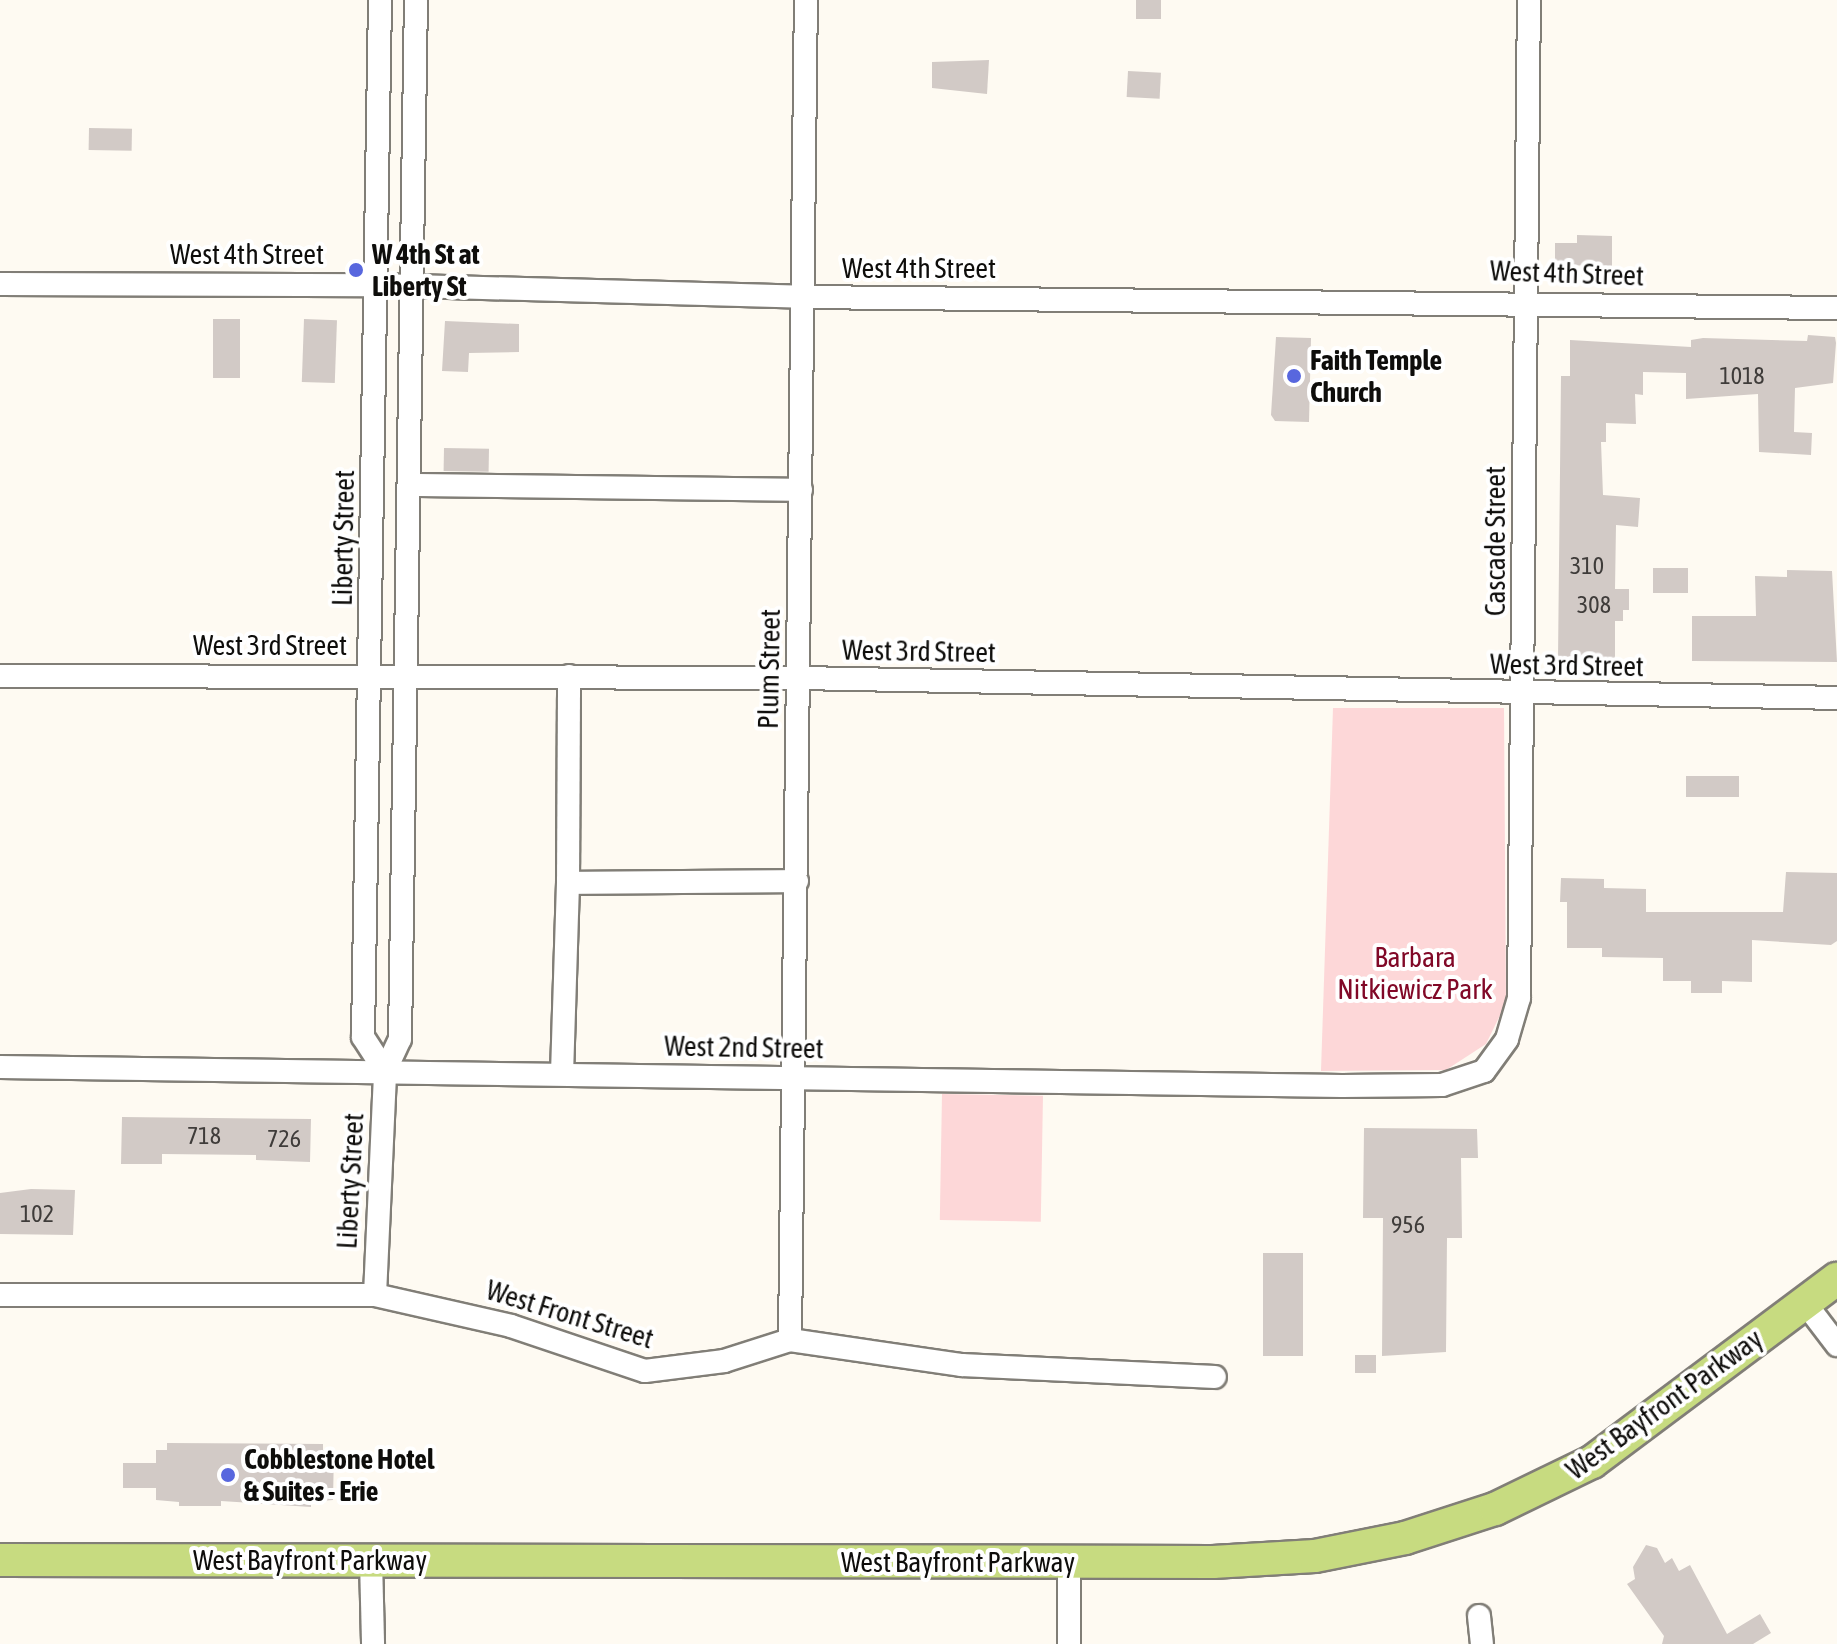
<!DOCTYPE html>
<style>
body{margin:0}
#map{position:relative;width:1837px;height:1644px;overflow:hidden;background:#fefaf2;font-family:"Asap Condensed",sans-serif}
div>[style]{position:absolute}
.green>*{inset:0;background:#fdd7d8;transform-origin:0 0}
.building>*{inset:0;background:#d2cac6;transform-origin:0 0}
.roads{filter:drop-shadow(2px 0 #817e77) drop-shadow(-2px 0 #817e77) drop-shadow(0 2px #817e77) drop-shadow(0 -2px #817e77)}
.minor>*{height:22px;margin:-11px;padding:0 11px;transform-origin:11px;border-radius:11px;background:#fff}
.highway>*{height:32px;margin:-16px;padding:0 16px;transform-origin:16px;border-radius:16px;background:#c7db80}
.dots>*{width:22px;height:22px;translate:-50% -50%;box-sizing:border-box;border:4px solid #fff;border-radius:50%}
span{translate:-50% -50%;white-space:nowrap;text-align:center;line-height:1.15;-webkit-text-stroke:8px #fff;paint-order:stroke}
.number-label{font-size:24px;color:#3f3c3a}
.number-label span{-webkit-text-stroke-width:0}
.street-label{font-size:28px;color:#0e0d0b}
.poi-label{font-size:28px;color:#0e0d0b;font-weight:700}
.left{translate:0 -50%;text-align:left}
.park-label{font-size:28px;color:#810827}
</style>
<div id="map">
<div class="green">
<div style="clip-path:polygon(1333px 708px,1504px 708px,1506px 1003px,1486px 1044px,1446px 1070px,1321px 1071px)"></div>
<div style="left:942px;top:1094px;width:101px;height:126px;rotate:1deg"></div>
</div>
<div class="building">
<div style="left:1136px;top:0;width:25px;height:19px"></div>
<div style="clip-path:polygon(989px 60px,987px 94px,932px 88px,932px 62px)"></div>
<div style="left:1128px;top:71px;width:33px;height:26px;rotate:3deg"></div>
<div style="left:89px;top:128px;width:43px;height:22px;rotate:1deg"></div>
<div style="clip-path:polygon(1577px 235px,1612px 236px,1612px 266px,1555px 265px,1555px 243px,1577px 243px)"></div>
<div style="left:213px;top:319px;width:27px;height:59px"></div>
<div style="left:304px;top:319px;width:33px;height:63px;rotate:2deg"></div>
<div style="clip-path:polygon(445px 321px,519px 324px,519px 352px,469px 353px,468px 372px,442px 371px)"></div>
<div style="clip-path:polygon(1808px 335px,1835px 337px,1836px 343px,1833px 383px,1795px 388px,1794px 432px,1812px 433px,1811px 455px,1759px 452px,1758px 394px,1686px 399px,1686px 373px,1643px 372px,1643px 395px,1635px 394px,1636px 424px,1606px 423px,1606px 442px,1601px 442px,1603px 495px,1640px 498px,1638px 527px,1616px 525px,1615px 589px,1629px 589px,1629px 610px,1623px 610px,1623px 621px,1615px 621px,1615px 659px,1558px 659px,1561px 376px,1570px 376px,1570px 340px,1691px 347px,1691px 340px,1703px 338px,1807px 341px)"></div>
<div style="clip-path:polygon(1276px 337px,1311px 338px,1309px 422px,1275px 421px,1271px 415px)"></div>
<div style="left:444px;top:448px;width:45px;height:23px;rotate:1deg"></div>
<div style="left:1653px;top:568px;width:35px;height:25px"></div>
<div style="clip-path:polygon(1787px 570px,1832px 571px,1837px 662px,1692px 661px,1692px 616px,1756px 616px,1755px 576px,1787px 577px)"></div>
<div style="left:1686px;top:776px;width:53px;height:21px"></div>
<div style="clip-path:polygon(1786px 872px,1837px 873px,1837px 941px,1831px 945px,1752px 940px,1752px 982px,1722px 981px,1722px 993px,1691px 993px,1691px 981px,1663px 981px,1663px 958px,1602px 957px,1602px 948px,1567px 948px,1567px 902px,1560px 902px,1561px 878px,1604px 879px,1604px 888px,1646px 889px,1646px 912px,1783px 912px)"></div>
<div style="clip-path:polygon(122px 1117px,311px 1119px,310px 1162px,256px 1160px,256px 1155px,162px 1154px,162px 1164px,121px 1164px)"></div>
<div style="clip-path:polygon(1364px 1128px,1477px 1129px,1478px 1158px,1461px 1158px,1462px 1238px,1447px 1238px,1446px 1352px,1382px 1356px,1383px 1218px,1363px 1218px)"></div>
<div style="clip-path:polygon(31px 1189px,75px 1190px,73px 1235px,0 1234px,0 1193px)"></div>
<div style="left:1263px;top:1253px;width:40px;height:103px"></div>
<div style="left:1376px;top:1355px;width:18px;height:21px;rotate:90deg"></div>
<div style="clip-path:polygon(167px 1443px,323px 1444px,323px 1450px,334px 1451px,333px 1500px,311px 1502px,311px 1507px,221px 1501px,221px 1506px,179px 1506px,179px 1502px,156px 1500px,156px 1488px,123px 1488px,123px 1463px,156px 1463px,156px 1450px,167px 1450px)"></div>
<div style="clip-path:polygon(1646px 1545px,1657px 1548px,1665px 1563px,1672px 1558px,1679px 1571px,1690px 1565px,1727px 1634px,1760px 1614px,1771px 1633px,1753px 1644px,1662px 1644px,1664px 1636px,1627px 1584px,1635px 1579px,1633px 1567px)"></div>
</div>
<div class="roads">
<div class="minor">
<div style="left:380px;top:0;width:1037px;rotate:90.94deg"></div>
<div style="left:363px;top:1037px;width:40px;rotate:57.1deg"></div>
<div style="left:0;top:284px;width:378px;rotate:0.2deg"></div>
<div style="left:378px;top:285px;width:425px;rotate:1.6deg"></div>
<div style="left:803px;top:297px;width:1034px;rotate:0.61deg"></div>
<div style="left:410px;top:485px;width:391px;rotate:0.7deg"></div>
<div style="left:0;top:676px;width:799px;rotate:0.14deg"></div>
<div style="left:799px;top:678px;width:1038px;rotate:1.1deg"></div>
<div style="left:568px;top:883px;width:207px;rotate:-89.7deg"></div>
<div style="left:0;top:1067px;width:1342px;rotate:0.81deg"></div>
<div style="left:1342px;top:1086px;width:100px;rotate:-0.6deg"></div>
<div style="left:1442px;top:1085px;width:44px;rotate:-18.4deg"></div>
<div style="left:1484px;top:1071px;width:39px;rotate:-54deg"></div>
<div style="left:1507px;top:1039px;width:43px;rotate:-73.7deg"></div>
<div style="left:1519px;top:998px;width:998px;rotate:-89.43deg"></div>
<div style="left:562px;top:1074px;width:191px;rotate:-88.2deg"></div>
<div style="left:568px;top:883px;width:229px;rotate:-0.5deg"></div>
<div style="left:0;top:1295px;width:375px"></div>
<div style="left:375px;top:1295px;width:139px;rotate:12.8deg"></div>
<div style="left:511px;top:1326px;width:141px;rotate:18.6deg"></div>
<div style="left:645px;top:1371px;width:80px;rotate:-7.2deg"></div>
<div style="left:724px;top:1361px;width:69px;rotate:-17.7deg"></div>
<div style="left:790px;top:1340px;width:174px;rotate:8.3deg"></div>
<div style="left:962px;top:1365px;width:253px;rotate:2.7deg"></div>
<div style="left:375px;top:1295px;width:224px;rotate:-87.4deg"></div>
<div style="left:385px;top:1071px;width:35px;rotate:-65deg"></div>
<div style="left:400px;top:1039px;width:1039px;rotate:-89.12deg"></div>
<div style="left:1805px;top:1303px;width:53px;rotate:52.7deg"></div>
<div style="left:790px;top:1340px;width:1340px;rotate:-89.32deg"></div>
<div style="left:371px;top:1560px;width:84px;rotate:88.6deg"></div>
<div style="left:1479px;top:1616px;width:28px;rotate:84deg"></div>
<div style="left:1069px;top:1644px;width:83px;rotate:-90deg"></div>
</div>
<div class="highway">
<div style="left:0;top:1560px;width:1213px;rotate:0.09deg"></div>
<div style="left:1213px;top:1562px;width:102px;rotate:-3.4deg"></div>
<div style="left:1315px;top:1556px;width:92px;rotate:-11.3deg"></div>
<div style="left:1405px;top:1538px;width:95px;rotate:-17.9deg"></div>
<div style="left:1495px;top:1509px;width:108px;rotate:-25.9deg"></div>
<div style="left:1592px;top:1462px;width:306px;rotate:-36.8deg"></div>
</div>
</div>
<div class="dots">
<div style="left:356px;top:270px;background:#5867de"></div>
<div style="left:1294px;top:376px;background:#5867de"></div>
<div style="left:228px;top:1475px;background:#5867de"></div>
</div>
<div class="number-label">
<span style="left:1742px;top:376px">1018</span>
<span style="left:1587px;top:566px">310</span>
<span style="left:1594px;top:605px">308</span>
<span style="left:204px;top:1136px">718</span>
<span style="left:284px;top:1139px">726</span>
<span style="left:37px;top:1214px">102</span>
<span style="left:1408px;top:1225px">956</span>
</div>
<div class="street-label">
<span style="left:247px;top:254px">West 4th Street</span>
<span style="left:919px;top:268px">West 4th Street</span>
<span style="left:1567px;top:273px;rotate:2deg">West 4th Street</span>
<span style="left:343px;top:538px;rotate:-89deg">Liberty Street</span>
<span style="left:1495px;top:541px;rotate:-90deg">Cascade Street</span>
<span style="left:270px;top:645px">West 3rd Street</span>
<span style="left:919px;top:651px;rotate:1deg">West 3rd Street</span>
<span style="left:1567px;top:665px;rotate:1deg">West 3rd Street</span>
<span style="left:769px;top:669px;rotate:-89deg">Plum Street</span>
<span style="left:744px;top:1047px;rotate:1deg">West 2nd Street</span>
<span style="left:350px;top:1181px;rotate:-87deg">Liberty Street</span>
<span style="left:570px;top:1314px;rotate:17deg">West Front Street</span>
<span style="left:1664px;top:1404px;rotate:-36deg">West Bayfront Parkway</span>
<span style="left:310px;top:1560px">West Bayfront Parkway</span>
<span style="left:958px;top:1562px">West Bayfront Parkway</span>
</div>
<div class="poi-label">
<span class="left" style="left:372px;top:270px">W 4th St at<br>Liberty St</span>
<span class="left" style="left:1310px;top:376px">Faith Temple<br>Church</span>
<span class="left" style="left:244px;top:1475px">Cobblestone Hotel<br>&amp; Suites - Erie</span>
</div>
<div class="park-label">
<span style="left:1415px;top:973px">Barbara<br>Nitkiewicz Park</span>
</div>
</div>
